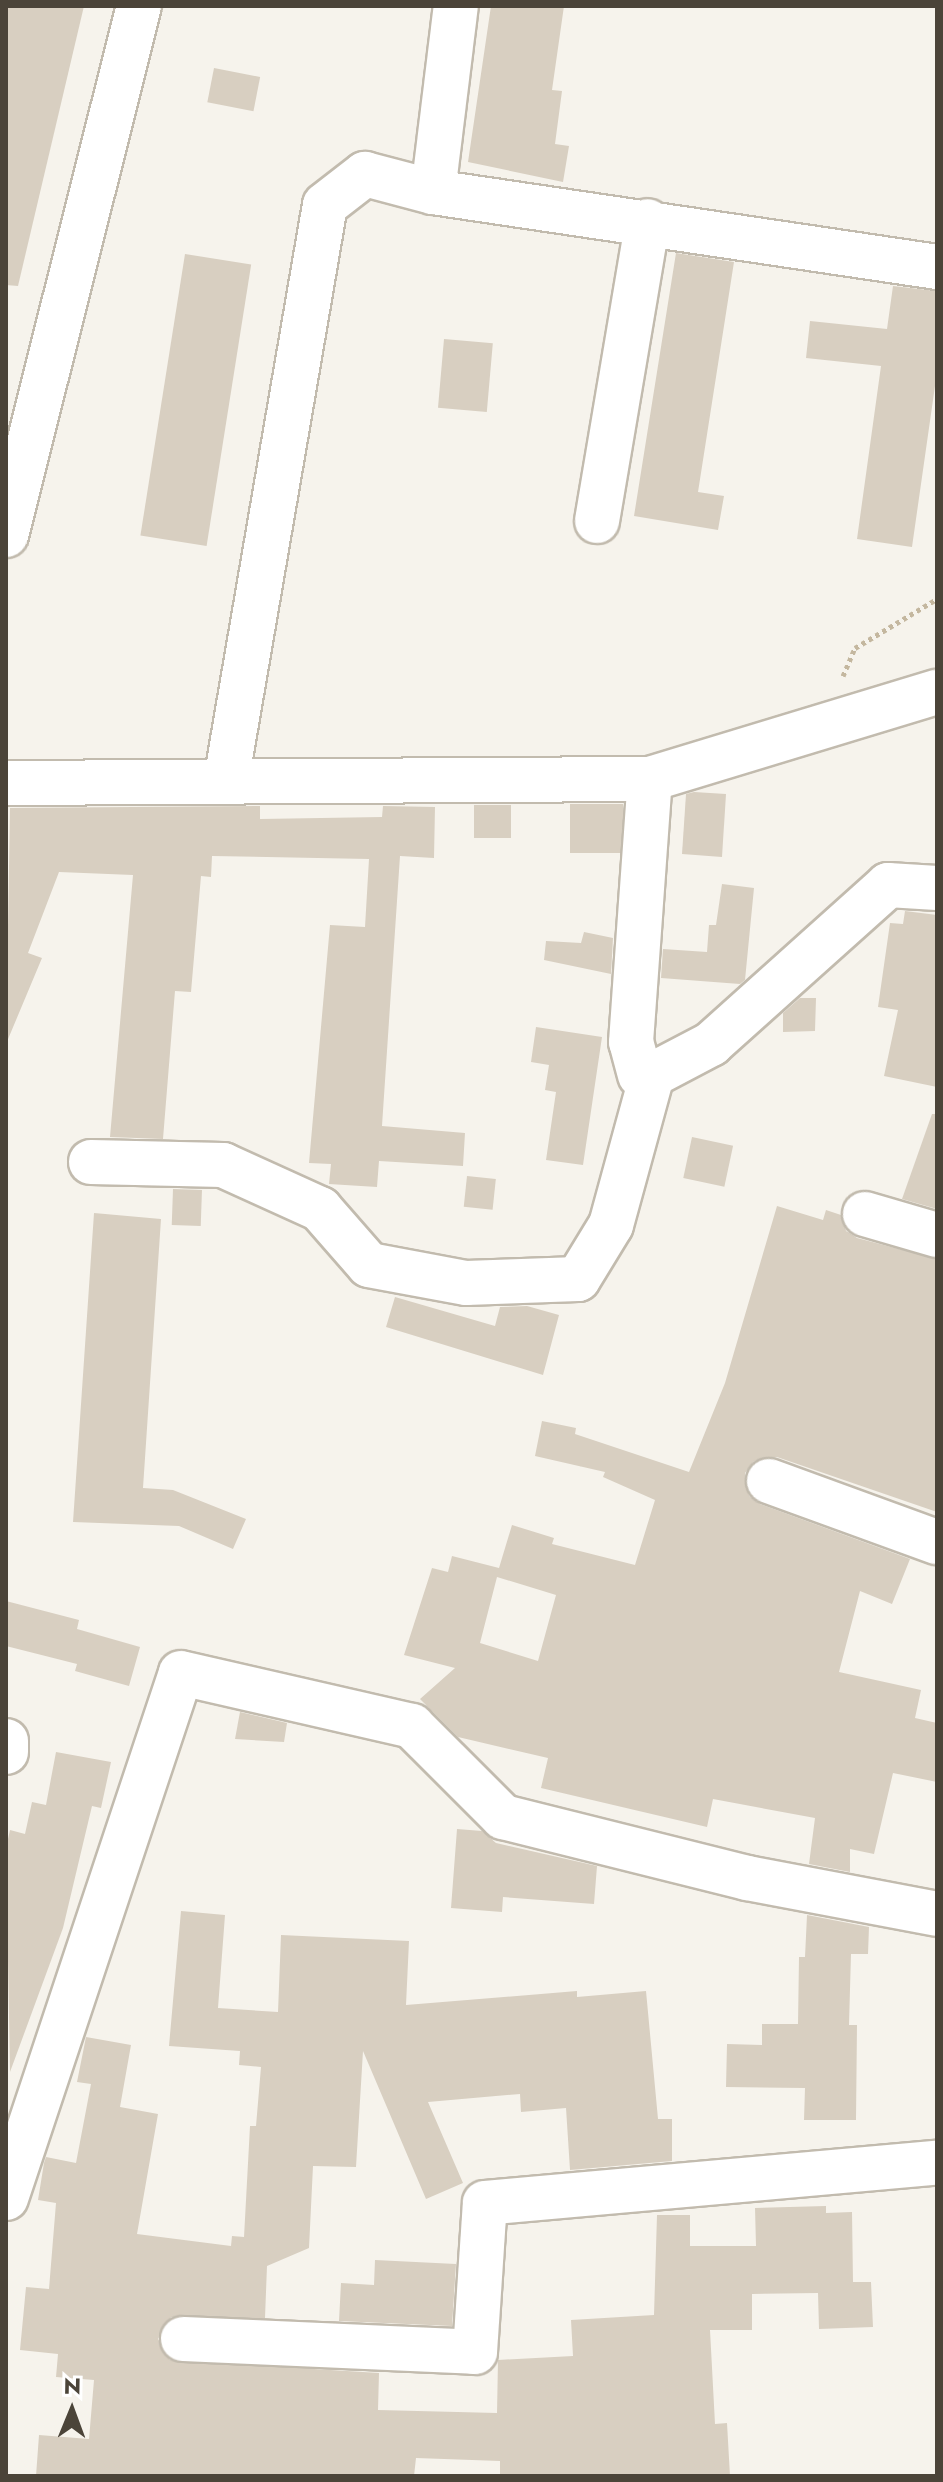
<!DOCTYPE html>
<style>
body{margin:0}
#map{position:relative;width:943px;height:2482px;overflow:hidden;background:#f6f3ec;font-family:Jost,sans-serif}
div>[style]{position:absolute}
.building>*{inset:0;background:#d8cfc1;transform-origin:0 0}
.path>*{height:5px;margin-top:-2.5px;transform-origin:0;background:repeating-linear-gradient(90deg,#c4b79f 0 4px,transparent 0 8px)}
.roads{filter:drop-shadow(2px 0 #c2bbae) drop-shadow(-2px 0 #c2bbae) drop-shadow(0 2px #c2bbae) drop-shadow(0 -2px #c2bbae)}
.minor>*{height:44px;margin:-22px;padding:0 22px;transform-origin:22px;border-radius:22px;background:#fff}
span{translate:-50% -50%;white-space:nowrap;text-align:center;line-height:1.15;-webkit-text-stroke:6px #fff;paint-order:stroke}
.frame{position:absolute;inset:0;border:8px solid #4b4439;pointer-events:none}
.north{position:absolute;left:32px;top:2370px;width:80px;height:80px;-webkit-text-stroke:6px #fff;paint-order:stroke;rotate:1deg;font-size:22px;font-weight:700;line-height:32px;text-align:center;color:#4b4439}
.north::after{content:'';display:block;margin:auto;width:28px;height:36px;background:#4b4439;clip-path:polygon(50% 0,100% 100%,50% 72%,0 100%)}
</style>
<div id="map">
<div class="building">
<div style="clip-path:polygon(6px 6px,84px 6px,18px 286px,6px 285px)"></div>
<div style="clip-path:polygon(491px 6px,564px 6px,552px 90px,562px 91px,555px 144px,569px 146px,563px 182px,468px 162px)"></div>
<div style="left:214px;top:68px;width:47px;height:35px;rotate:11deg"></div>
<div style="clip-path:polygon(676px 253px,734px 262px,698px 492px,724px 496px,718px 530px,634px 516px)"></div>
<div style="left:185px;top:254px;width:67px;height:285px;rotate:9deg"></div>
<div style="clip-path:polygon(893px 286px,937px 291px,937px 372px,912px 547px,857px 539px,881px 366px,806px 358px,810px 321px,887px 329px)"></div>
<div style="left:444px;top:339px;width:49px;height:69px;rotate:5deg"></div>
<div style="clip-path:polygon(694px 792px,726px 794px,722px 857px,682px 854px,686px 794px)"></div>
<div style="left:570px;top:804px;width:53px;height:49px"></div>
<div style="left:474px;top:805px;width:37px;height:33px"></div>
<div style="clip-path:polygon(260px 806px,260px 819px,382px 817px,383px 806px,435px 807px,434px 858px,400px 856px,382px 1126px,465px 1133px,463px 1166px,379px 1161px,377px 1187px,329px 1184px,331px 1164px,309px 1163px,330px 925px,365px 927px,369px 859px,212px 856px,211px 877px,201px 876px,191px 992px,175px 991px,163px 1139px,110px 1137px,133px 875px,59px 872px,28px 953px,42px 958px,6px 1044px,10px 808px)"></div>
<div style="clip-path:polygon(722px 884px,754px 888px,745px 980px,740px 984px,661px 978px,663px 949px,707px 952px,709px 925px,716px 925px)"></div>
<div style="clip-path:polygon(905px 911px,937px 915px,937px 1087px,884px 1076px,898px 1010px,878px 1007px,890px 923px,903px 924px)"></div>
<div style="clip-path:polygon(584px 932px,613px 938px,611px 974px,544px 960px,546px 941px,581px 943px)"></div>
<div style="clip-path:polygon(800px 998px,816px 998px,815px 1031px,783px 1032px,783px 1013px)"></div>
<div style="clip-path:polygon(536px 1027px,602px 1037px,583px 1165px,546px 1160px,556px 1092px,545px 1090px,549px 1065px,531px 1062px)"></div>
<div style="clip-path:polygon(932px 1114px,937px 1114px,937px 1209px,902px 1199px)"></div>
<div style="left:692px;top:1137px;width:42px;height:42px;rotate:12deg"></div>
<div style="left:467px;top:1176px;width:29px;height:31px;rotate:6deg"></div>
<div style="left:173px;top:1189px;width:29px;height:36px;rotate:2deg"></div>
<div style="clip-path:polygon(evenodd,777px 1206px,823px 1220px,826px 1210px,841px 1215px,846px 1231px,857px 1238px,937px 1259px,937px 1512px,777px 1457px,754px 1461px,745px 1473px,749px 1496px,760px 1504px,910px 1559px,892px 1604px,860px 1591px,839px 1672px,921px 1690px,915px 1718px,937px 1723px,937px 1782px,893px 1773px,874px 1854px,850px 1849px,850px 1872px,809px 1864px,815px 1818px,713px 1799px,707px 1827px,541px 1788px,548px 1758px,458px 1737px,420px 1699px,455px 1668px,404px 1655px,432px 1568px,448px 1572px,452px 1556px,499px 1568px,512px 1525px,554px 1538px,552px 1544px,635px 1565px,655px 1500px,603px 1477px,605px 1472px,535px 1456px,542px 1421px,576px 1428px,575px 1434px,689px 1472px,725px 1383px,777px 1206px,497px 1577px,556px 1595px,538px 1661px,480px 1643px,497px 1577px)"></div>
<div style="clip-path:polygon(94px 1213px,161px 1219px,143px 1488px,173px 1490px,246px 1519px,233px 1549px,179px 1526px,73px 1522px)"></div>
<div style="clip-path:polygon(395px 1297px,495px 1326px,500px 1307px,527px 1306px,559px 1315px,543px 1375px,386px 1327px)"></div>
<div style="clip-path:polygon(6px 1601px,79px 1620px,77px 1629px,140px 1647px,129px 1686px,75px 1671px,77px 1664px,6px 1646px)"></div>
<div style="clip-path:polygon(240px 1712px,287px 1723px,284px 1742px,235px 1739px)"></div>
<div style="clip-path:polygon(56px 1752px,111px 1762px,101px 1808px,92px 1806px,63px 1928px,10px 2072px,6px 1848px,10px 1830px,25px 1834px,32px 1802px,46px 1805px)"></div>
<div style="clip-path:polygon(457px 1829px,482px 1831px,496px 1843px,597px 1866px,594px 1904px,503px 1897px,502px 1912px,451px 1908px)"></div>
<div style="clip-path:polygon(181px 1911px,225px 1915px,218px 2008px,278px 2012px,281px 1935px,409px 1941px,406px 2005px,577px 1991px,577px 1997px,646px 1991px,658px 2119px,672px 2119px,672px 2161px,570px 2170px,566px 2108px,521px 2112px,520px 2094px,428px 2102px,463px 2183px,426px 2199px,363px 2051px,356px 2167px,313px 2166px,309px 2248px,267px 2266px,265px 2318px,171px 2317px,158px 2339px,170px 2360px,379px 2373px,378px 2410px,497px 2413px,498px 2360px,573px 2356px,571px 2320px,654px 2315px,657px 2215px,690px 2215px,690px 2246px,756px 2246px,755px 2208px,826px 2206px,826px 2213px,852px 2212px,853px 2282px,871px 2282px,873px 2327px,819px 2329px,818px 2293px,752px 2294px,752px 2330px,710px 2330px,715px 2424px,727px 2423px,730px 2476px,500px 2476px,500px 2461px,416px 2458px,414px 2476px,36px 2476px,39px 2435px,89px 2439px,94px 2380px,56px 2377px,58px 2354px,20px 2350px,26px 2287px,49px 2289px,56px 2203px,38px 2200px,44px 2163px,46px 2157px,76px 2163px,91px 2084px,77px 2082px,86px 2037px,131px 2045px,120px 2107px,158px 2114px,137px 2234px,231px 2246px,232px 2236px,244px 2237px,250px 2126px,256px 2126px,261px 2067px,239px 2065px,240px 2051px,169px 2046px)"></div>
<div style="clip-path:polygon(807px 1915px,869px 1927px,868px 1954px,851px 1954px,849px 2025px,857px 2025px,856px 2120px,804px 2120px,805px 2088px,726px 2087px,727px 2044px,762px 2045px,762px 2024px,798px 2024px,799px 1957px,805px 1957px)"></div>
<div style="clip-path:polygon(375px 2260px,456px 2264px,452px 2326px,339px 2321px,341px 2283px,374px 2285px)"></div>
</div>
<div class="path">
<div style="left:843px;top:676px;width:30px;rotate:-67deg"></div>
<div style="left:855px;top:648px;width:96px;rotate:-30.9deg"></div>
</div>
<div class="roads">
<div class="minor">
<div style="left:433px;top:192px;width:510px;rotate:8.46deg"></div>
<div style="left:597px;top:521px;width:304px;rotate:-80.4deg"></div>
<div style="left:6px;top:535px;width:545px;rotate:-75.89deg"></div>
<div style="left:226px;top:781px;width:584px;rotate:-80.25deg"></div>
<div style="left:325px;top:205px;width:51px;rotate:-37.8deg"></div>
<div style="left:365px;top:174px;width:70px;rotate:14.8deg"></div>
<div style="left:433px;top:192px;width:187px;rotate:-83deg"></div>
<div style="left:6px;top:783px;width:644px;rotate:-0.36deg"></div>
<div style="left:650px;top:779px;width:300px;rotate:-16.9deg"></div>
<div style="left:640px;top:1075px;width:34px;rotate:-105deg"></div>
<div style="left:631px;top:1042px;width:264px;rotate:-85.9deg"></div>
<div style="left:91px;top:1162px;width:132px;rotate:1.3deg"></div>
<div style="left:223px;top:1165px;width:107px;rotate:24.4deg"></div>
<div style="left:320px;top:1209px;width:74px;rotate:48.8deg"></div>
<div style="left:369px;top:1265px;width:99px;rotate:10.5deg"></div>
<div style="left:466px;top:1283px;width:112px;rotate:-2deg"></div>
<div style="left:578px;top:1279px;width:63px;rotate:-58.6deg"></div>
<div style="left:611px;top:1225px;width:156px;rotate:-74.7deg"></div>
<div style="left:652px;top:1075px;width:67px;rotate:-27.7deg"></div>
<div style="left:711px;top:1044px;width:238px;rotate:-41.9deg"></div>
<div style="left:888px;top:885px;width:49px;rotate:3.5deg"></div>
<div style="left:865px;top:1214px;width:75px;rotate:16.3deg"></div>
<div style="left:769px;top:1481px;width:179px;rotate:20deg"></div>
<div style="left:6px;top:1741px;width:11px;rotate:90deg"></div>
<div style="left:6px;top:2198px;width:553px;rotate:-71.57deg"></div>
<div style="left:181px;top:1673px;width:237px;rotate:12.9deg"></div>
<div style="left:412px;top:1726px;width:129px;rotate:45deg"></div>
<div style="left:503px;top:1817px;width:252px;rotate:14deg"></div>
<div style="left:747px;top:1878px;width:193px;rotate:10.7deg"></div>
<div style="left:183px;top:2339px;width:292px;rotate:2.5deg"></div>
<div style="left:475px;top:2352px;width:149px;rotate:-86.2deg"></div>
<div style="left:485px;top:2203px;width:454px;rotate:-5.1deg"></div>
</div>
</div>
<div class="frame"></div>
<div class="north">N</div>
</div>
